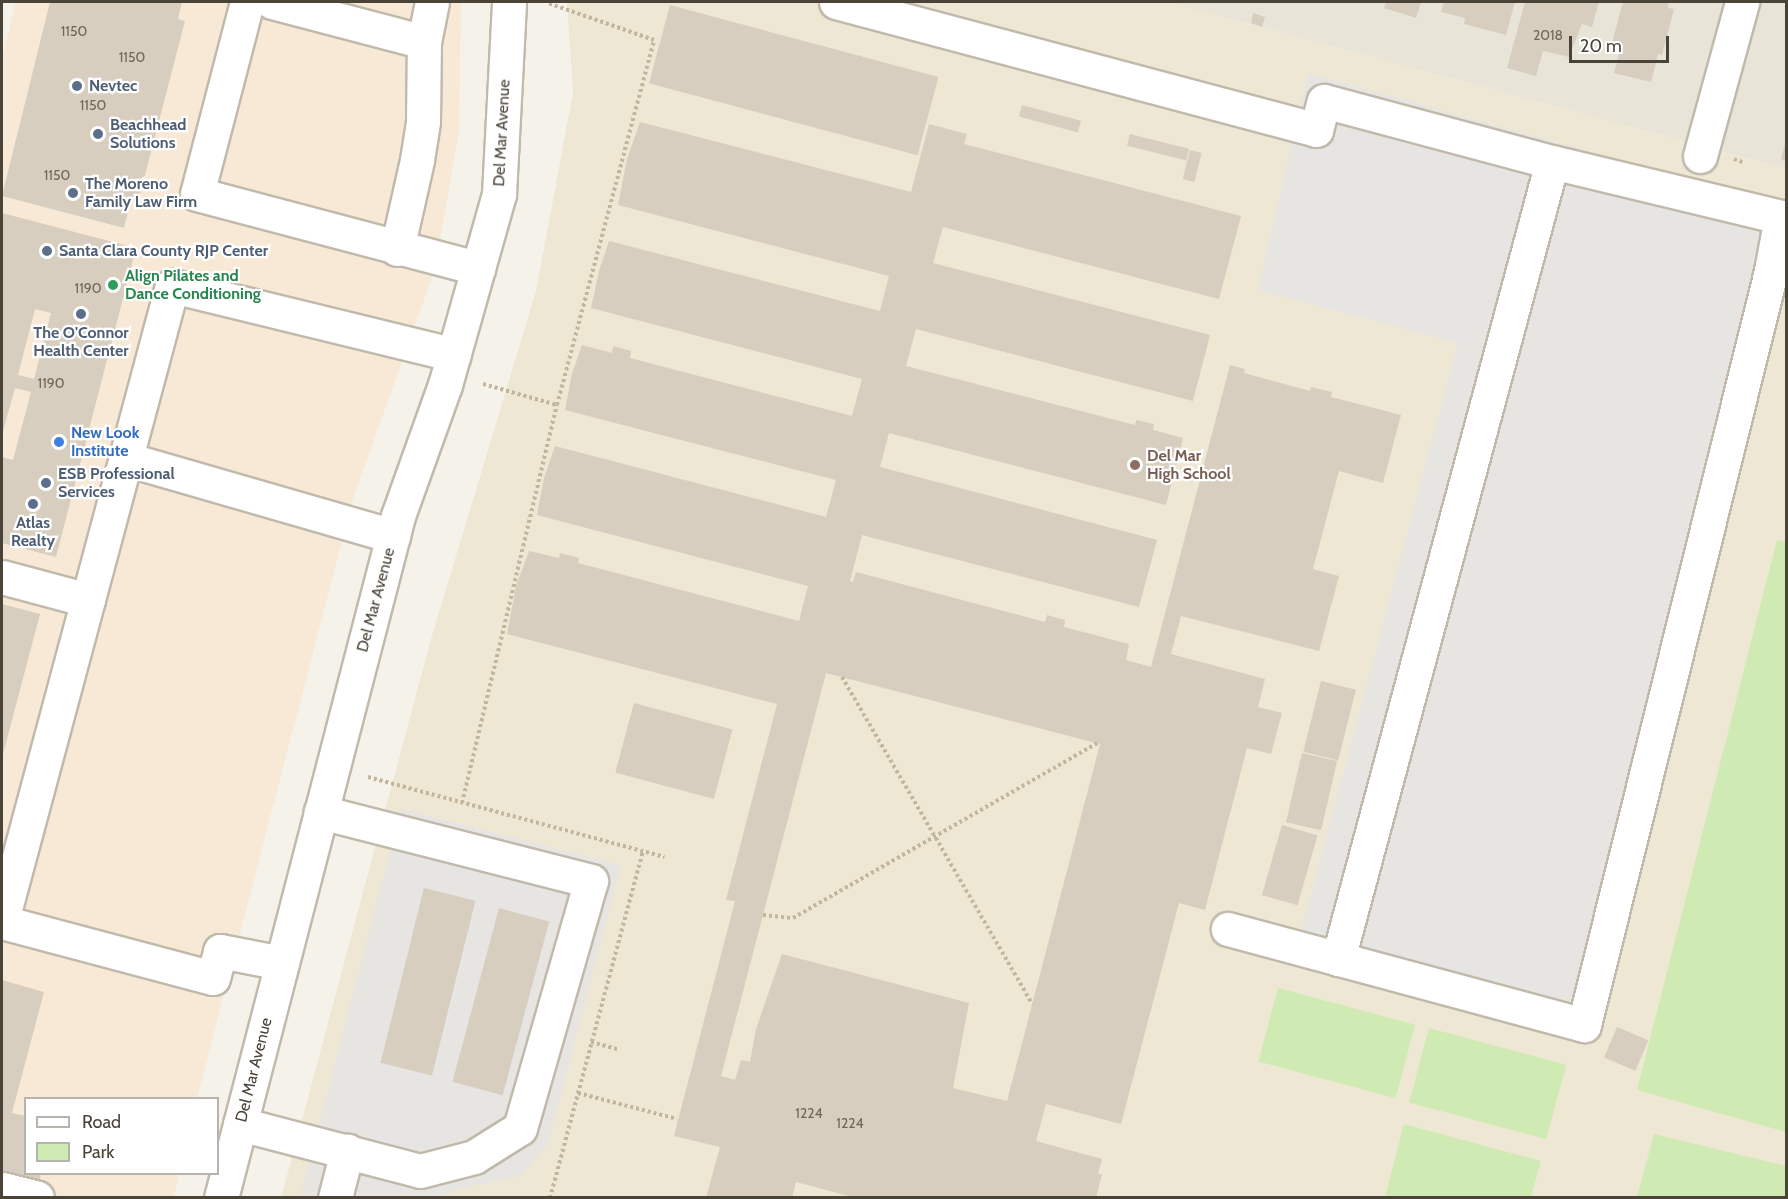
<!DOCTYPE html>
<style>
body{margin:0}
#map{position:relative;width:1788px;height:1199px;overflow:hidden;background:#f5f2ea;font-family:Cabin,sans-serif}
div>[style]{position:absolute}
.residential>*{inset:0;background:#e9e4d8}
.commercial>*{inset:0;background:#f7e9d6}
.education>*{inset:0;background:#eee7d4}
.green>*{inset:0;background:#d0eab3;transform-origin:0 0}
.parking>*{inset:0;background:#e7e5e2}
.building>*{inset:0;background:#d7cebf;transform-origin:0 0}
.path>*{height:4px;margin-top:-2px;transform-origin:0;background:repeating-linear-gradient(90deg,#c3b69d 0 3px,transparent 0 6px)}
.roads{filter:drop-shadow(2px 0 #c1baac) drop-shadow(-2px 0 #c1baac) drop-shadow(0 2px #c1baac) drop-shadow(0 -2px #c1baac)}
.minor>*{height:33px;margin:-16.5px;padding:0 16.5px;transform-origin:16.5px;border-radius:16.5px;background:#fff}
.dots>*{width:16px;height:16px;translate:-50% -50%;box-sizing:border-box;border:3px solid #fff;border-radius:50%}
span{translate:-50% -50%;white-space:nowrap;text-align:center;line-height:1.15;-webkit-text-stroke:4.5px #fff;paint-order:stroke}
.number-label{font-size:14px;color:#6d665a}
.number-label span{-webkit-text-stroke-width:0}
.service-label{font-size:16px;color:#4e5e75;font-weight:700}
.left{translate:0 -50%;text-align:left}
.street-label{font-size:16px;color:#4a4338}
.leisure-label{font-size:16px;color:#27864d;font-weight:700}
.shop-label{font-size:16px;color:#366cbe;font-weight:700}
.education-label{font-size:16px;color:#785e54;font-weight:700}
.frame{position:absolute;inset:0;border:3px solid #4a4338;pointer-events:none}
.legend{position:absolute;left:24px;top:1097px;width:195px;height:78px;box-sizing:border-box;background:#fff;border:2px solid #b7b4af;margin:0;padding:8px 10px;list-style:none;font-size:18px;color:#4a4338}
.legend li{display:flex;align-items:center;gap:12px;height:30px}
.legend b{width:30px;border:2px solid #b7b4af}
.scale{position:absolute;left:1569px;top:36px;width:100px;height:27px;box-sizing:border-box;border:3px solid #4a4338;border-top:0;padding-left:8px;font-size:18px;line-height:21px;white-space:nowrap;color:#4a4338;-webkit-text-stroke:4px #fff;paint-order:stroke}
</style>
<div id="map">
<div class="residential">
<div style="clip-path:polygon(1167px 2px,1786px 2px,1786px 169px)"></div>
</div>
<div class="commercial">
<div style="clip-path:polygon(16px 2px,461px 2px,459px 131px,435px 269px,353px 499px,197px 1098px,26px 1098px,26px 1174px,179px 1174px,174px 1197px,2px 1198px,2px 59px)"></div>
</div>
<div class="education">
<div style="clip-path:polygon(567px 2px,1167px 2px,1786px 169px,1786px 1197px,281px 1198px,431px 639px,536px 291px,573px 93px)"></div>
</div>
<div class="green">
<div style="clip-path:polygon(1777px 540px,1786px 542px,1786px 1132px,1637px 1090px)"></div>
<div style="left:1278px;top:988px;width:142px;height:76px;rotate:15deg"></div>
<div style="left:1429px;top:1028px;width:142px;height:77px;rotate:15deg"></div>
<div style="clip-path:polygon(1404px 1124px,1541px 1161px,1531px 1197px,1385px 1197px)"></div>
<div style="clip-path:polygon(1654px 1134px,1786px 1166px,1786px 1197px,1637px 1197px)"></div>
</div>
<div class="parking">
<div style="clip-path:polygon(1308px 73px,1786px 206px,1786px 256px,1601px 1039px,1294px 958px,1458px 343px,1258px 290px)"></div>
<div style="clip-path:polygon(401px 809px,621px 865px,548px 1144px,521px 1176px,460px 1188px,439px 1197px,300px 1198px)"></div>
</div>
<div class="building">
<div style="clip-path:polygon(50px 2px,182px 2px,178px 19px,185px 21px,138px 202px,131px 200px,124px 228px,2px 196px)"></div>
<div style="clip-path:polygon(1386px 2px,1421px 2px,1416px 18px,1384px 8px)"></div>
<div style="clip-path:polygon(1444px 2px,1515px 2px,1506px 35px,1464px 24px,1465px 18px,1441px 12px)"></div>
<div style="clip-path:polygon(1525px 2px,1599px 2px,1592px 27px,1582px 24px,1569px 57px,1543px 51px,1536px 76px,1507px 68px)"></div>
<div style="clip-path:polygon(1623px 2px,1669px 2px,1668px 8px,1674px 9px,1662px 55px,1658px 54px,1651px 82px,1614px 73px,1621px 45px,1612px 43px)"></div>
<div style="left:670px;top:5px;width:278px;height:81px;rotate:15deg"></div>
<div style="clip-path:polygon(1253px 13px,1265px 17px,1262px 27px,1251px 23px)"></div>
<div style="left:1022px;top:105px;width:61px;height:12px;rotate:15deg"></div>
<div style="clip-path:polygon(evenodd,640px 122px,911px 192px,929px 124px,967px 134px,964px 144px,1241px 216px,1219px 299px,943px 227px,933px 263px,1210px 335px,1193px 401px,916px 329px,906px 366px,1135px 425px,1136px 420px,1154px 424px,1153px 430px,1183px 438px,1166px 505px,889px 433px,880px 467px,1157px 540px,1139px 607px,862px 535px,850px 581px,853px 582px,856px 572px,1045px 622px,1047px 615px,1065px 620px,1064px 627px,1129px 644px,1126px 660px,1151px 667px,1230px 365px,1245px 369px,1244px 373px,1310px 391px,1311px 387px,1332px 392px,1331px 397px,1401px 415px,1383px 483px,1339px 471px,1313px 569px,1339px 576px,1319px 651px,1181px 616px,1171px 654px,1265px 679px,1258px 707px,1282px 713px,1271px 754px,1247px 748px,1205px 910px,1179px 903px,1121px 1124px,1046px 1104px,1036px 1141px,1102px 1159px,1098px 1174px,1102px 1174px,1096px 1198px,856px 1198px,796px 1182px,792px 1198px,706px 1198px,720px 1147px,674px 1136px,735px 901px,726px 900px,777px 704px,507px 634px,516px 586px,529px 551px,559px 558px,560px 553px,579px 558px,578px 563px,799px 621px,808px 586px,537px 515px,544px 478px,555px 446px,826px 517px,836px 480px,565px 410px,572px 374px,582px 345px,612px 353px,613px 346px,631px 351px,630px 358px,852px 416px,862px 379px,591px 308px,599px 271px,609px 241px,880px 311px,889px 276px,618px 205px,627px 159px,640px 122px,826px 673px,1100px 744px,1007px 1101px,953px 1088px,969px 1003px,782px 954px,756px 1029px,750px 1062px,741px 1060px,735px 1080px,721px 1076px,826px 673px)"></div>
<div style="left:1130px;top:134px;width:61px;height:12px;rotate:14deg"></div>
<div style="clip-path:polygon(1786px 140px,1786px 161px,1781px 159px)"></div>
<div style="left:1190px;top:150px;width:12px;height:30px;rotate:14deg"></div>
<div style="clip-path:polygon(evenodd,2px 213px,136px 248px,56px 557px,2px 543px,2px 457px,13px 460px,31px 392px,15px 388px,2px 435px,2px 213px,35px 309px,51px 313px,34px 379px,18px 375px,35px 309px)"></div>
<div style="clip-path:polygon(2px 604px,40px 614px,2px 758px)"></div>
<div style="left:1321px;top:681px;width:36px;height:73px;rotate:14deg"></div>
<div style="left:634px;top:703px;width:102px;height:72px;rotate:15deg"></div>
<div style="left:1302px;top:753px;width:36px;height:71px;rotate:13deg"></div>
<div style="left:1282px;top:825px;width:37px;height:73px;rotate:16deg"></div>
<div style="left:424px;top:888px;width:53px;height:180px;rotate:14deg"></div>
<div style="left:499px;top:908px;width:52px;height:180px;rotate:15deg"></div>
<div style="clip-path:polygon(2px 980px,44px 992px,12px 1113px,26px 1116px,26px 1174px,41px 1174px,38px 1186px,2px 1177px)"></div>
<div style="left:1617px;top:1027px;width:34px;height:33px;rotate:23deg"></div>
</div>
<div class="path">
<div style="left:1734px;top:159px;width:9px;rotate:21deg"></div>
<div style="left:483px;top:384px;width:77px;rotate:15.8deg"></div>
<div style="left:842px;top:677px;width:378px;rotate:59.8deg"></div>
<div style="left:368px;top:777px;width:307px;rotate:15.1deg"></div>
<div style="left:462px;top:803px;width:409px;rotate:-76.6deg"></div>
<div style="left:557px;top:405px;width:378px;rotate:-75.1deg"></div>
<div style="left:654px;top:40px;width:112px;rotate:-160.8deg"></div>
<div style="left:763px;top:915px;width:30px;rotate:6deg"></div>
<div style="left:793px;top:918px;width:351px;rotate:-29.9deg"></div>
<div style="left:591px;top:1042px;width:27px;rotate:15deg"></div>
<div style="left:578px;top:1093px;width:102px;rotate:14.7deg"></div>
<div style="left:550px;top:1198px;width:359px;rotate:-75deg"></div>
</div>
<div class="roads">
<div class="minor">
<div style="left:247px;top:2px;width:198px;rotate:104.6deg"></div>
<div style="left:197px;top:194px;width:291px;rotate:14.8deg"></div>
<div style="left:272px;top:2px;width:157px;rotate:14.7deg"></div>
<div style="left:836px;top:2px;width:497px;rotate:14.9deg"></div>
<div style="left:1316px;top:130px;width:30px;rotate:-75deg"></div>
<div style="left:1324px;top:101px;width:236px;rotate:15deg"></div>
<div style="left:1552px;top:162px;width:236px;rotate:13.5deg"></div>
<div style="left:1781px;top:217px;width:55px;rotate:100.5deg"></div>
<div style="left:1771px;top:271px;width:777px;rotate:103.93deg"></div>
<div style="left:1584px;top:1025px;width:369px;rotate:-164.9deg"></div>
<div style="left:1700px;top:156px;width:160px;rotate:-74.7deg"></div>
<div style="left:397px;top:249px;width:91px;rotate:-77.3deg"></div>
<div style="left:417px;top:160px;width:39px;rotate:-81deg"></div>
<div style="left:423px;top:121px;width:79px;rotate:-89.3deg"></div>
<div style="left:424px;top:42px;width:41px;rotate:-78.7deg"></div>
<div style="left:126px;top:459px;width:278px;rotate:16.1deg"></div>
<div style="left:2px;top:577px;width:89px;rotate:15deg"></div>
<div style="left:2px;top:920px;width:656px;rotate:-74.99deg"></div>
<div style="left:172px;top:286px;width:290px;rotate:13.7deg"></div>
<div style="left:2px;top:922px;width:218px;rotate:14.9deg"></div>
<div style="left:213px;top:978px;width:28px;rotate:-75deg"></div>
<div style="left:220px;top:951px;width:63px;rotate:11deg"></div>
<div style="left:1338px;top:959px;width:825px;rotate:-74.97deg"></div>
<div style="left:240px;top:1124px;width:186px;rotate:14.6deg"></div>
<div style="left:420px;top:1171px;width:56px;rotate:-14.5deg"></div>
<div style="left:474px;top:1157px;width:54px;rotate:-32.2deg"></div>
<div style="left:520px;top:1128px;width:257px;rotate:-74deg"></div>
<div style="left:591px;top:881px;width:279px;rotate:-165.7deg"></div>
<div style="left:2px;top:1189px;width:36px;rotate:14deg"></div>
<div style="left:221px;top:1198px;width:705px;rotate:-75.45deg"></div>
<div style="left:398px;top:516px;width:139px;rotate:-70.3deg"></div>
<div style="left:445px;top:385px;width:198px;rotate:-74.2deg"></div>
<div style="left:499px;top:194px;width:192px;rotate:-87deg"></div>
<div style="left:335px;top:1198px;width:49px;rotate:-75.7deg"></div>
</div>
</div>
<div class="dots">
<div style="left:77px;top:86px;background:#5c6f8a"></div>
<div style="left:98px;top:134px;background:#5c6f8a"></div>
<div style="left:73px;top:193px;background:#5c6f8a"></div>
<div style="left:47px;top:251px;background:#5c6f8a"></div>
<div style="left:113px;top:285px;background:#2e9e5b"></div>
<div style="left:81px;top:314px;background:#5c6f8a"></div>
<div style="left:59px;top:442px;background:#3f7fe0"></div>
<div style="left:1135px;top:465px;background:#8d6e63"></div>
<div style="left:46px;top:483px;background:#5c6f8a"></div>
<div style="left:33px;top:504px;background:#5c6f8a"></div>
</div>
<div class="number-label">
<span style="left:74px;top:31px">1150</span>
<span style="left:1548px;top:35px">2018</span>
<span style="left:132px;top:57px">1150</span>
<span style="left:93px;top:105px">1150</span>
<span style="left:57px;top:175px">1150</span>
<span style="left:88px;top:288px">1190</span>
<span style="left:51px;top:383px">1190</span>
<span style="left:809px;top:1113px">1224</span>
<span style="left:850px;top:1123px">1224</span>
</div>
<div class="service-label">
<span class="left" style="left:89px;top:86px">Nevtec</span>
<span class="left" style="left:110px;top:134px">Beachhead<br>Solutions</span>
<span class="left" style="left:85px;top:193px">The Moreno<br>Family Law Firm</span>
<span class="left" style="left:59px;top:251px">Santa Clara County RJP Center</span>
<span style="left:81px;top:342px">The O'Connor<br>Health Center</span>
<span class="left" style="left:58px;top:483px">ESB Professional<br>Services</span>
<span style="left:33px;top:532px">Atlas<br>Realty</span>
</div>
<div class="street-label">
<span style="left:502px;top:133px;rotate:-87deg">Del Mar Avenue</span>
<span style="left:376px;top:600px;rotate:-75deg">Del Mar Avenue</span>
<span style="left:254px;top:1070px;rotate:-76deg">Del Mar Avenue</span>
</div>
<div class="leisure-label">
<span class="left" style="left:125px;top:285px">Align Pilates and<br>Dance Conditioning</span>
</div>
<div class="shop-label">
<span class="left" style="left:71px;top:442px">New Look<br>Institute</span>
</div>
<div class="education-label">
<span class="left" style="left:1147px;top:465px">Del Mar<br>High School</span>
</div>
<div class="frame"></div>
<ul class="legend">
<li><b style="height:8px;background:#fff"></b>Road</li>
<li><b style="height:16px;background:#d0eab3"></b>Park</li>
</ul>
<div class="scale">20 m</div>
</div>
